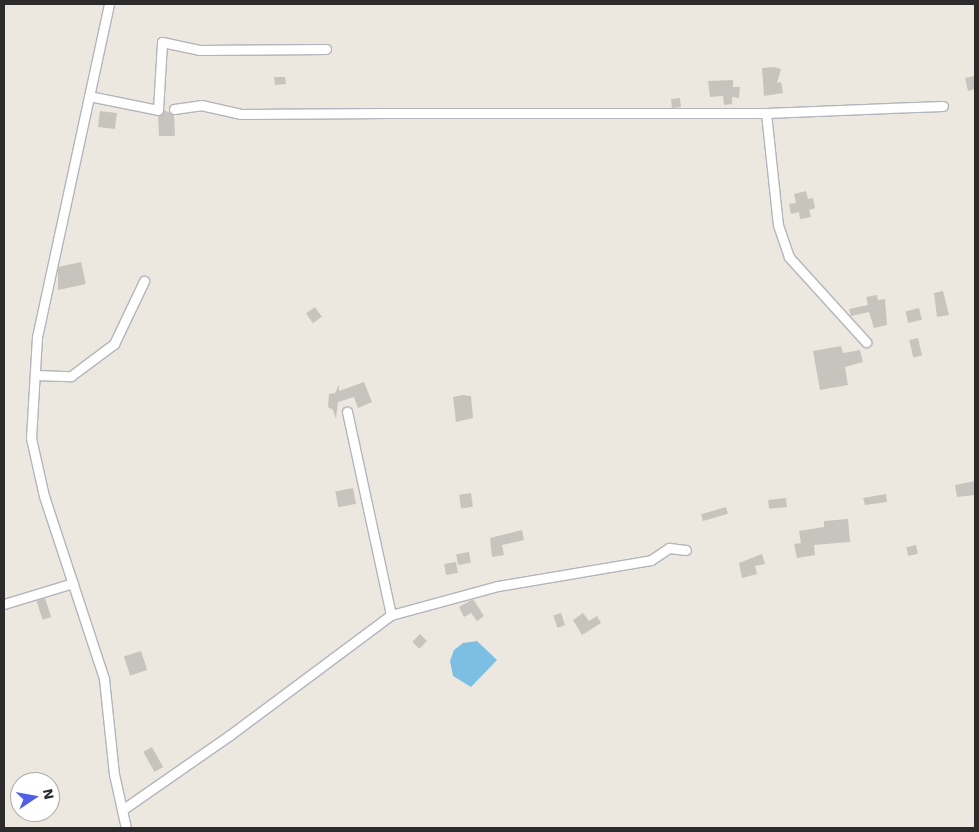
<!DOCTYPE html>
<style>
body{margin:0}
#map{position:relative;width:979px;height:832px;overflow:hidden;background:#ece8df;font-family:"Work Sans",sans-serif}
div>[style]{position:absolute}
.water>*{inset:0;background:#7dbee3}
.building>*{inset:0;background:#c7c4be;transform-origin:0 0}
.roads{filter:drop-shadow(1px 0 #b3b4bd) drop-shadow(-1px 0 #b3b4bd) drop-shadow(0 1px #b3b4bd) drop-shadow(0 -1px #b3b4bd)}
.street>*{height:9px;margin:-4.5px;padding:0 4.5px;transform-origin:4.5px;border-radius:4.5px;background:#fff}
span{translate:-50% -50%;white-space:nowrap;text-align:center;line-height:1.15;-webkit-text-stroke:5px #fff;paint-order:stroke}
.frame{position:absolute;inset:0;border:5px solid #2b2b2b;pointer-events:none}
.north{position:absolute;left:10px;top:772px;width:50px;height:50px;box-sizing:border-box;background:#fff;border:1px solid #aaa;border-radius:50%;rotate:78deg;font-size:14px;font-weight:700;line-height:20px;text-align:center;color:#2b2b2b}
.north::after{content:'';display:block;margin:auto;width:18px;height:22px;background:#505ee8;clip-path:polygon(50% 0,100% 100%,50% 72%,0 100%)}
</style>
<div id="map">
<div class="water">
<div style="clip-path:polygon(477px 641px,497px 660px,471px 687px,453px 676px,450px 661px,454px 650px,463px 643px)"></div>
</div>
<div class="building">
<div style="clip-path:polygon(774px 67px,781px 69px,777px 83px,781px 82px,783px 93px,764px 96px,762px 68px)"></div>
<div style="clip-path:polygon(975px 76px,975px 89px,968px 91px,965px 78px)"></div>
<div style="clip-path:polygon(274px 77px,285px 77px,286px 84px,275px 85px)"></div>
<div style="clip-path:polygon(733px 80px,733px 87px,740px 87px,739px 98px,732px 97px,732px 104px,724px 105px,723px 96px,710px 97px,708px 81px)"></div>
<div style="left:680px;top:98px;width:9px;height:9px;rotate:84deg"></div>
<div style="clip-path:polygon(164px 110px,174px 115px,175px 136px,159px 136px,158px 116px)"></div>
<div style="left:100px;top:111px;width:17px;height:16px;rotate:7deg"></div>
<div style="clip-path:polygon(806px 191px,808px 199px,813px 198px,815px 208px,809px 210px,811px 217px,800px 219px,799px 212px,791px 214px,789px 204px,796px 203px,794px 194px)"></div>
<div style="clip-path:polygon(81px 262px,86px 284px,58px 290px,58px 267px)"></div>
<div style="clip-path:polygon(943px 291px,949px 315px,937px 317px,934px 293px)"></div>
<div style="clip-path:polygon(877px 295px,878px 300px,885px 299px,887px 325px,874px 328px,869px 312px,851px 316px,849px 309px,868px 305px,866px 297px)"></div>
<div style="left:315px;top:307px;width:12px;height:11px;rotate:55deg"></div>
<div style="left:919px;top:308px;width:12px;height:14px;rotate:76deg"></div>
<div style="left:918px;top:338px;width:18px;height:9px;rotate:77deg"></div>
<div style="clip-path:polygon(841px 346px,843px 353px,860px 350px,863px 362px,845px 367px,848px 385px,820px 390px,813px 351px)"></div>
<div style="clip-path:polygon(364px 382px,372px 402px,358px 408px,354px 397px,338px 402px,336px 419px,333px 410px,328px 407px,329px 394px,335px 393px,339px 385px,339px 391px)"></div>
<div style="clip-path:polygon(463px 395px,471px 396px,473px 418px,456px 422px,453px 397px)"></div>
<div style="clip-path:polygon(975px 481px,975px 495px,957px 497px,955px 485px)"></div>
<div style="left:353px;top:488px;width:16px;height:18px;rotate:79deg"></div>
<div style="left:471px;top:493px;width:14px;height:12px;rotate:82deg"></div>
<div style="clip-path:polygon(886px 494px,887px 502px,865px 505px,863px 498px)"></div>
<div style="left:786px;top:498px;width:9px;height:18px;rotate:84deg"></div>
<div style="left:726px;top:507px;width:7px;height:26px;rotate:74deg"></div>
<div style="clip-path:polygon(848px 519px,850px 542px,814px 545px,815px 555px,797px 558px,794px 544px,801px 543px,799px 531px,824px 527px,824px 521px)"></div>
<div style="clip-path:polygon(522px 530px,524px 540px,502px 545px,504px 555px,492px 557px,490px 538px)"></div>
<div style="left:916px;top:545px;width:9px;height:10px;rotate:77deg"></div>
<div style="left:469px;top:552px;width:11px;height:13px;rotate:80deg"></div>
<div style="clip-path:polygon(762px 554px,765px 564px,755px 566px,757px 574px,742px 578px,739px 563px)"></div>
<div style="left:456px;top:562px;width:11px;height:12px;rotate:80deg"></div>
<div style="left:45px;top:598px;width:20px;height:9px;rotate:72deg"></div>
<div style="clip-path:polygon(473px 599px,484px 616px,477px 621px,471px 613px,464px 617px,459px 607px)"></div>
<div style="left:561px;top:613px;width:13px;height:8px;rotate:72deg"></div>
<div style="clip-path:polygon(583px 613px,589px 621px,597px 616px,601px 623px,582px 635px,573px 620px)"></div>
<div style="left:420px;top:634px;width:10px;height:11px;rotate:45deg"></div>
<div style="left:141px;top:651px;width:20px;height:18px;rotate:72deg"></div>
<div style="left:152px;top:747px;width:23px;height:10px;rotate:61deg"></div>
</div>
<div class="roads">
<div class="street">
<div style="left:109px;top:4px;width:341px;rotate:102.2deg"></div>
<div style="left:37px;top:337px;width:101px;rotate:93.4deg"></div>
<div style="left:31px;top:438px;width:59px;rotate:77.4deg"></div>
<div style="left:44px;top:496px;width:193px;rotate:71.8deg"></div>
<div style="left:104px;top:679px;width:96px;rotate:84deg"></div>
<div style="left:114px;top:774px;width:55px;rotate:77.5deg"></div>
<div style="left:89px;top:96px;width:70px;rotate:11.5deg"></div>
<div style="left:158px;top:110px;width:68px;rotate:-86.6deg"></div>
<div style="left:162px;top:42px;width:38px;rotate:12deg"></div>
<div style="left:199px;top:50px;width:127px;rotate:-0.5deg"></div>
<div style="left:174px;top:109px;width:27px;rotate:-8deg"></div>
<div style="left:201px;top:105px;width:41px;rotate:12.7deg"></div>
<div style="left:241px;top:114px;width:146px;rotate:-0.4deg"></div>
<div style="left:382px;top:113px;width:384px"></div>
<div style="left:766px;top:113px;width:177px;rotate:-2.3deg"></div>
<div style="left:766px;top:113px;width:113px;rotate:83.9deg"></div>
<div style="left:778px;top:225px;width:34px;rotate:71deg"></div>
<div style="left:789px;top:257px;width:115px;rotate:47.8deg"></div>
<div style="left:35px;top:375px;width:36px;rotate:2deg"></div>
<div style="left:71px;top:376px;width:54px;rotate:-36.7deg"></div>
<div style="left:114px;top:344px;width:70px;rotate:-64.5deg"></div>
<div style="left:4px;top:604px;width:72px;rotate:-16.9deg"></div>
<div style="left:391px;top:615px;width:111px;rotate:-15.2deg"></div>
<div style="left:498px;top:586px;width:155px;rotate:-9.6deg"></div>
<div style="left:651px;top:560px;width:22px;rotate:-34deg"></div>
<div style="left:669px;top:548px;width:17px;rotate:7deg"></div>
<div style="left:122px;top:810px;width:131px;rotate:-34.8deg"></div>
<div style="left:230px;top:735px;width:201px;rotate:-36.7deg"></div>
<div style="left:391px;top:615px;width:208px;rotate:-102.2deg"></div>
</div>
</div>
<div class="frame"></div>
<div class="north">N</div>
</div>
